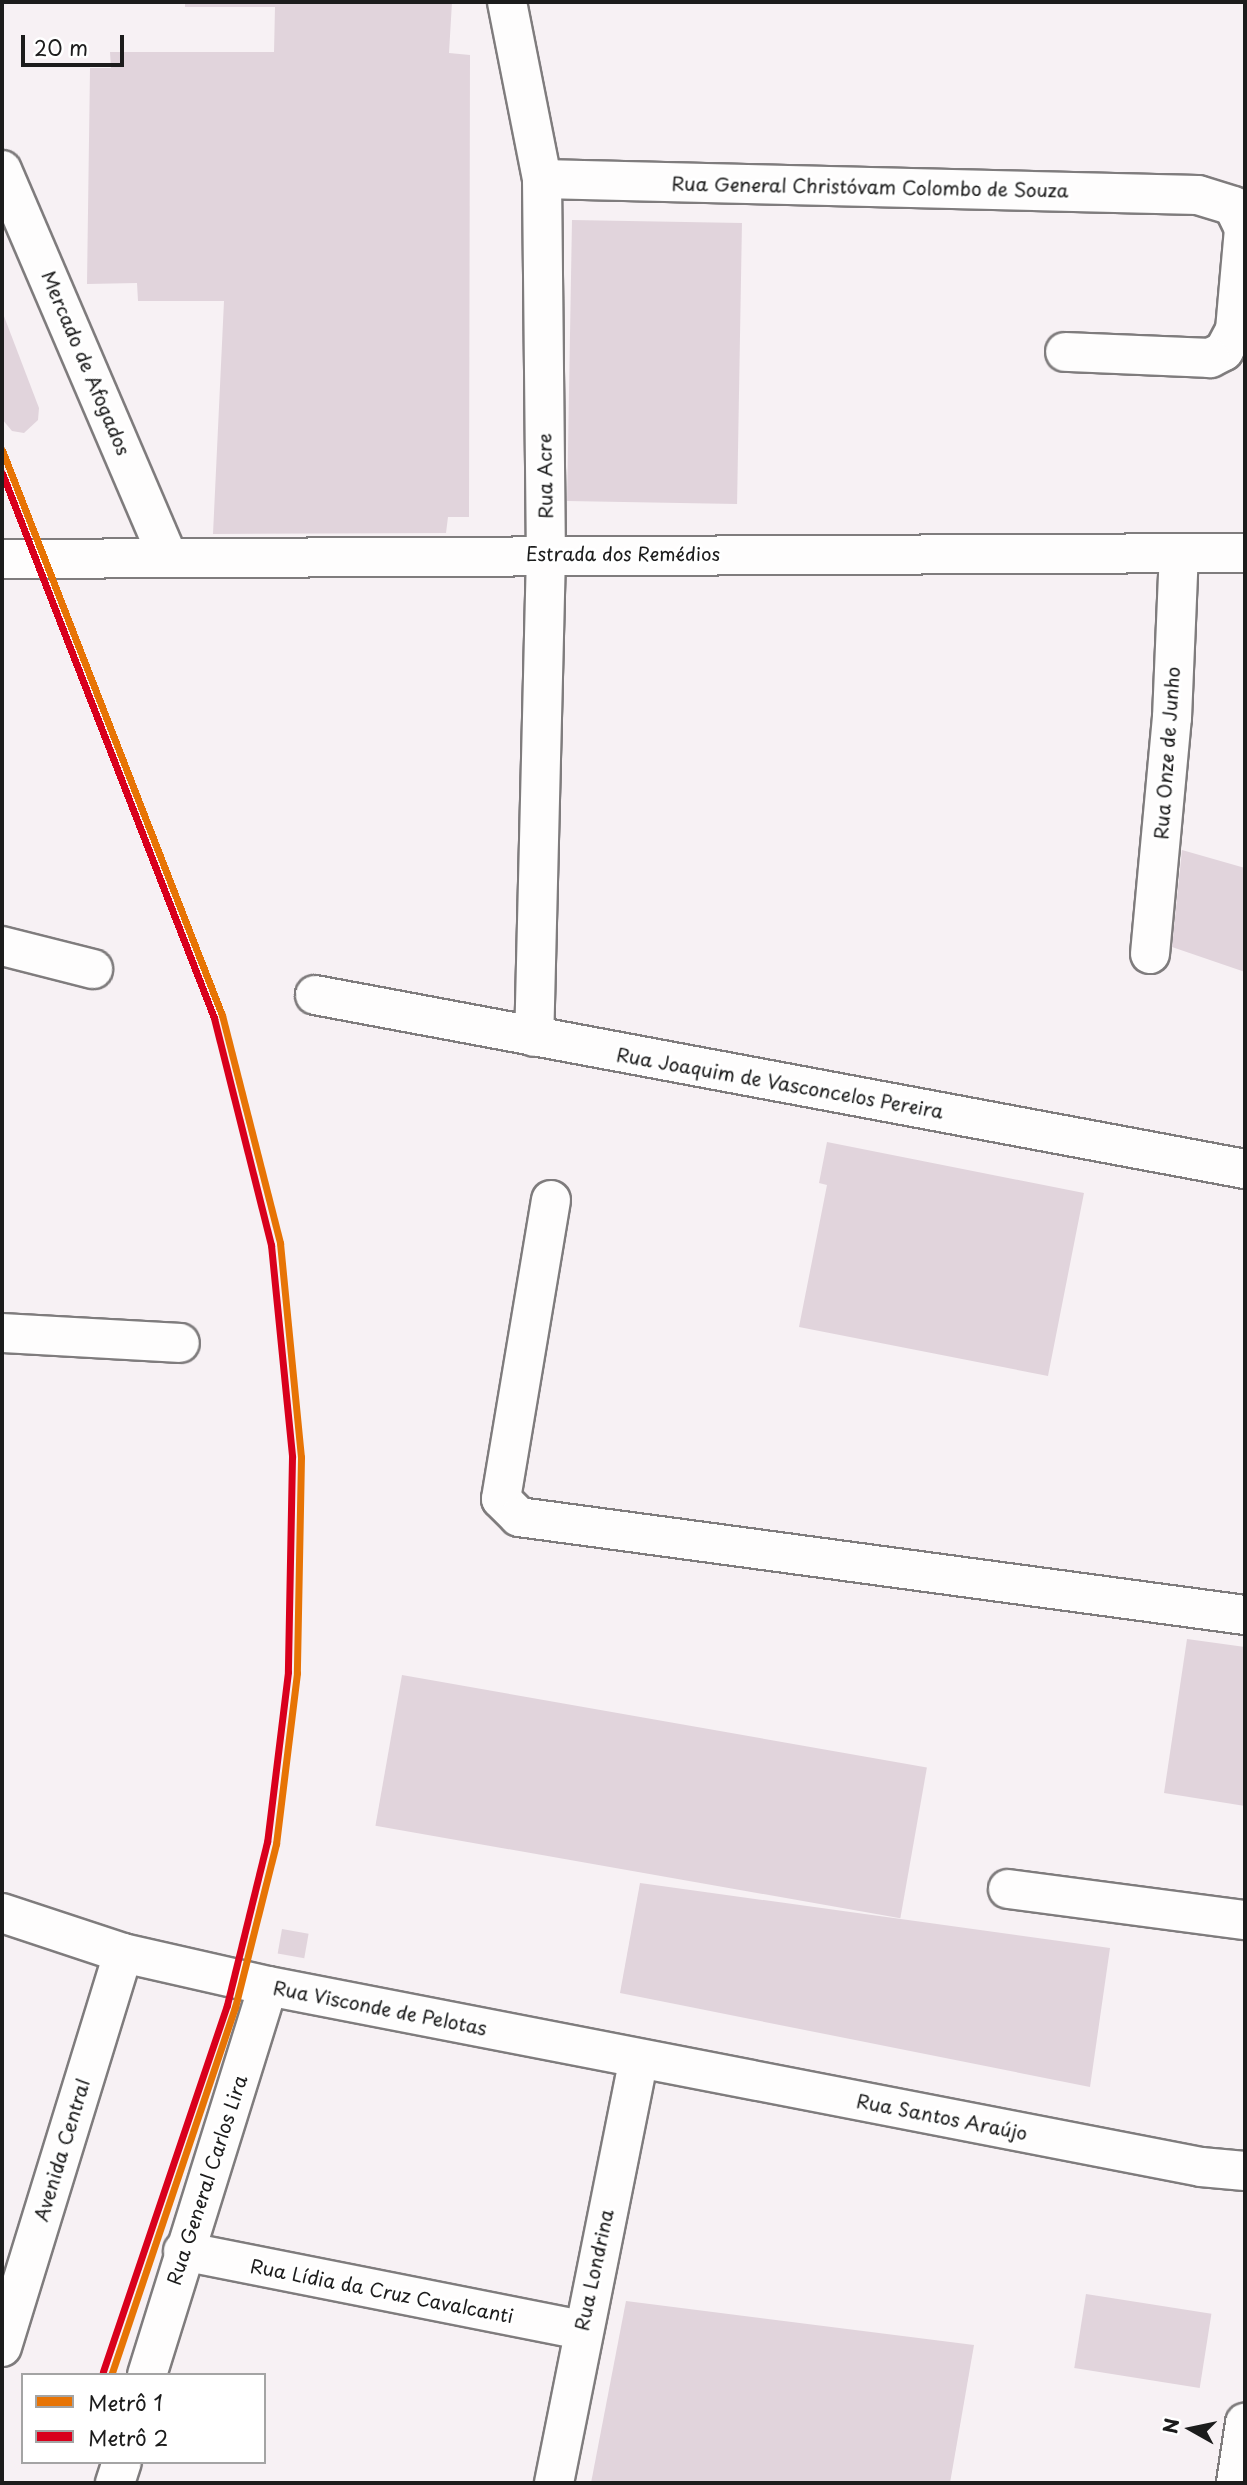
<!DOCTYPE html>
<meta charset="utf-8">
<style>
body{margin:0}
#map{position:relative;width:1247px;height:2485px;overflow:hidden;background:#f7f1f4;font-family:"Playpen Sans",sans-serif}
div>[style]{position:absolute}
.building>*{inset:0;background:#e1d4dc;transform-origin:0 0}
.roads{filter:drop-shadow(2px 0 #7f7c7d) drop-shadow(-2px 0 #7f7c7d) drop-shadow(0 2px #7f7c7d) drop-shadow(0 -2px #7f7c7d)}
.minor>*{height:38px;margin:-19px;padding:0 19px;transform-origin:19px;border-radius:19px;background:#fefdfd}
.major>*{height:38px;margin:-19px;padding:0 19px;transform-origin:19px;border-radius:19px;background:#fefdfd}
.metro-1>*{height:7px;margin:-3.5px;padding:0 3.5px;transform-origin:3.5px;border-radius:3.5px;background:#e77405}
.metro-2>*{height:7px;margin:-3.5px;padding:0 3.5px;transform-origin:3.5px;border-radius:3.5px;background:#d9001c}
span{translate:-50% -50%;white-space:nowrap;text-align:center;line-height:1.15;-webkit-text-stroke:6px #fff;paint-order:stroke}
.street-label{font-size:19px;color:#1c1c1c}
.frame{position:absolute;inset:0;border:4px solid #1c1c1c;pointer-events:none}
.legend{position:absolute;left:21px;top:2373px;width:245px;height:91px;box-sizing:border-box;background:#fff;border:2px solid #a4a4a4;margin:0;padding:9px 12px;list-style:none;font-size:21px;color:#1c1c1c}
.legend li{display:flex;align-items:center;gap:14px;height:35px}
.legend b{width:35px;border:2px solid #a4a4a4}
.north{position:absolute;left:1156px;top:2394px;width:70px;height:70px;-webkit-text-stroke:5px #fff;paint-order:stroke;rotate:279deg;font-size:19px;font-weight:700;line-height:28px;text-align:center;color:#1c1c1c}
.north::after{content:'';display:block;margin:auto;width:24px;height:32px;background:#1c1c1c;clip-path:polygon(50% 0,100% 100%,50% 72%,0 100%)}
.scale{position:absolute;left:21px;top:35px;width:103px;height:32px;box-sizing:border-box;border:4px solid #1c1c1c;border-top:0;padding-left:9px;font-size:21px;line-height:24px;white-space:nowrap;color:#1c1c1c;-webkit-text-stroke:5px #fff;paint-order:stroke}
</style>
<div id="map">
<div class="building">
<div style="clip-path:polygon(185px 2px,452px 2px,449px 53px,470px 55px,469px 517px,448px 517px,446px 533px,213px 534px,224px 301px,138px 301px,137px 283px,87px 284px,90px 68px,111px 68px,110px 52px,274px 52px,275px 7px,185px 7px)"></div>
<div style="left:572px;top:220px;width:170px;height:281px;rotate:1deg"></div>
<div style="clip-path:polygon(2px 311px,39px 408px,38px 420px,24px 433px,12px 431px,2px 419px)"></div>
<div style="clip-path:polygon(1182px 850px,1245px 868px,1245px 972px,1172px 947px)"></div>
<div style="clip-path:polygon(827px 1142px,1084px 1193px,1048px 1376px,799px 1327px,827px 1185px,819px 1183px)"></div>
<div style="clip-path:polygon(1187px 1639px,1245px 1647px,1245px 1806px,1164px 1793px)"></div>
<div style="left:402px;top:1675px;width:533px;height:153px;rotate:10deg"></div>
<div style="clip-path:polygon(640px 1883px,1110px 1948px,1090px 2087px,620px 1993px)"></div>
<div style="left:282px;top:1929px;width:27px;height:25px;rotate:10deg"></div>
<div style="left:1086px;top:2294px;width:127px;height:75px;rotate:9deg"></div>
<div style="clip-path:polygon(626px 2301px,974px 2345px,950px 2483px,591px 2483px)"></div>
</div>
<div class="roads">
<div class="minor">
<div style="left:507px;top:2px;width:180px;rotate:78.8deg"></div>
<div style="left:542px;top:179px;width:375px;rotate:89.4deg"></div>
<div style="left:546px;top:554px;width:483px;rotate:91.4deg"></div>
<div style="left:2px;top:170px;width:421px;rotate:66.8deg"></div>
<div style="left:542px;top:179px;width:656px;rotate:1.4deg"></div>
<div style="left:1198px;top:195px;width:37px;rotate:17deg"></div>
<div style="left:1233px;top:206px;width:25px;rotate:64deg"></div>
<div style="left:1244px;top:229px;width:101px;rotate:95.1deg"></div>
<div style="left:1235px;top:330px;width:24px;rotate:118deg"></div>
<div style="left:1224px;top:351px;width:16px;rotate:153deg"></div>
<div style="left:1210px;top:358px;width:145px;rotate:-177.6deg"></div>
<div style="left:2px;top:946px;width:94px;rotate:14.2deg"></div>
<div style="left:1150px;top:954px;width:237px;rotate:-84.7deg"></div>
<div style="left:1172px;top:718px;width:165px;rotate:-87.6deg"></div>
<div style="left:315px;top:995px;width:946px;rotate:10.6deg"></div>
<div style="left:551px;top:1200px;width:303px;rotate:99.5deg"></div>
<div style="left:501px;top:1499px;width:25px;rotate:45deg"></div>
<div style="left:519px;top:1517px;width:733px;rotate:7.69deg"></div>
<div style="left:2px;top:1333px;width:178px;rotate:3.2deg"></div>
<div style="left:1008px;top:1889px;width:239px;rotate:7.5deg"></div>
<div style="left:183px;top:2251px;width:406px;rotate:11.2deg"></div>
<div style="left:2px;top:2347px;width:412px;rotate:-72.9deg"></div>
<div style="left:147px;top:2375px;width:407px;rotate:-72.7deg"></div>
<div style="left:115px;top:2483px;width:22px;rotate:-72deg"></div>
<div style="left:554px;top:2483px;width:432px;rotate:-78.7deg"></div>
</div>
<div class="major">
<div style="left:2px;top:559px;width:1243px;rotate:-0.28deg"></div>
<div style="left:2px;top:1913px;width:127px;rotate:18.3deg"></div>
<div style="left:123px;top:1953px;width:149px;rotate:12.8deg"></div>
<div style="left:268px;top:1986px;width:950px;rotate:10.98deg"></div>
<div style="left:1201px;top:2167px;width:44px;rotate:5.2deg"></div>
<div style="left:1236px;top:2483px;width:61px;rotate:-81.5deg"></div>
</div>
</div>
<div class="metro-1">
<div style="left:2px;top:450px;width:606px;rotate:68.73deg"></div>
<div style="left:222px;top:1015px;width:235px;rotate:75.7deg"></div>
<div style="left:280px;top:1243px;width:215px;rotate:84.4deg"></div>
<div style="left:301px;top:1457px;width:216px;rotate:91.1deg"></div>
<div style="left:297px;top:1673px;width:172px;rotate:97deg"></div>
<div style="left:276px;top:1844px;width:168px;rotate:104.1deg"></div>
<div style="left:235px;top:2007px;width:388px;rotate:108.6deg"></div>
</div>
<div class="metro-2">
<div style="left:2px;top:473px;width:585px;rotate:68.74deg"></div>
<div style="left:214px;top:1018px;width:234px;rotate:75.9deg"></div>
<div style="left:271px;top:1245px;width:213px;rotate:84.3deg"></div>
<div style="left:292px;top:1457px;width:215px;rotate:91.1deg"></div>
<div style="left:288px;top:1672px;width:171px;rotate:97deg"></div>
<div style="left:267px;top:1842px;width:168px;rotate:103.8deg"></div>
<div style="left:227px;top:2005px;width:387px;rotate:108.7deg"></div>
</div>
<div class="street-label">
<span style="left:870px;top:187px;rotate:1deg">Rua General Christóvam Colombo de Souza</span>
<span style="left:86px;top:363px;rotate:67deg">Mercado de Afogados</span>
<span style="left:545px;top:476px;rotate:-91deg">Rua Acre</span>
<span style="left:623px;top:554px">Estrada dos Remédios</span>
<span style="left:1167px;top:753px;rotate:-86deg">Rua Onze de Junho</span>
<span style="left:780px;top:1083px;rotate:10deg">Rua Joaquim de Vasconcelos Pereira</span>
<span style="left:380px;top:2008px;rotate:11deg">Rua Visconde de Pelotas</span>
<span style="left:942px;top:2117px;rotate:11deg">Rua Santos Araújo</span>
<span style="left:62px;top:2150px;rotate:-73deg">Avenida Central</span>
<span style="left:207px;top:2180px;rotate:-72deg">Rua General Carlos Lira</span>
<span style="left:594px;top:2270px;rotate:-78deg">Rua Londrina</span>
<span style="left:382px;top:2291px;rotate:11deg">Rua Lídia da Cruz Cavalcanti</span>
</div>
<div class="frame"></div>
<ul class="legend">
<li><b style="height:9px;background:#e77405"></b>Metrô 1</li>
<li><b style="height:9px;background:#d9001c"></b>Metrô 2</li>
</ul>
<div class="north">N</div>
<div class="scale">20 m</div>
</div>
